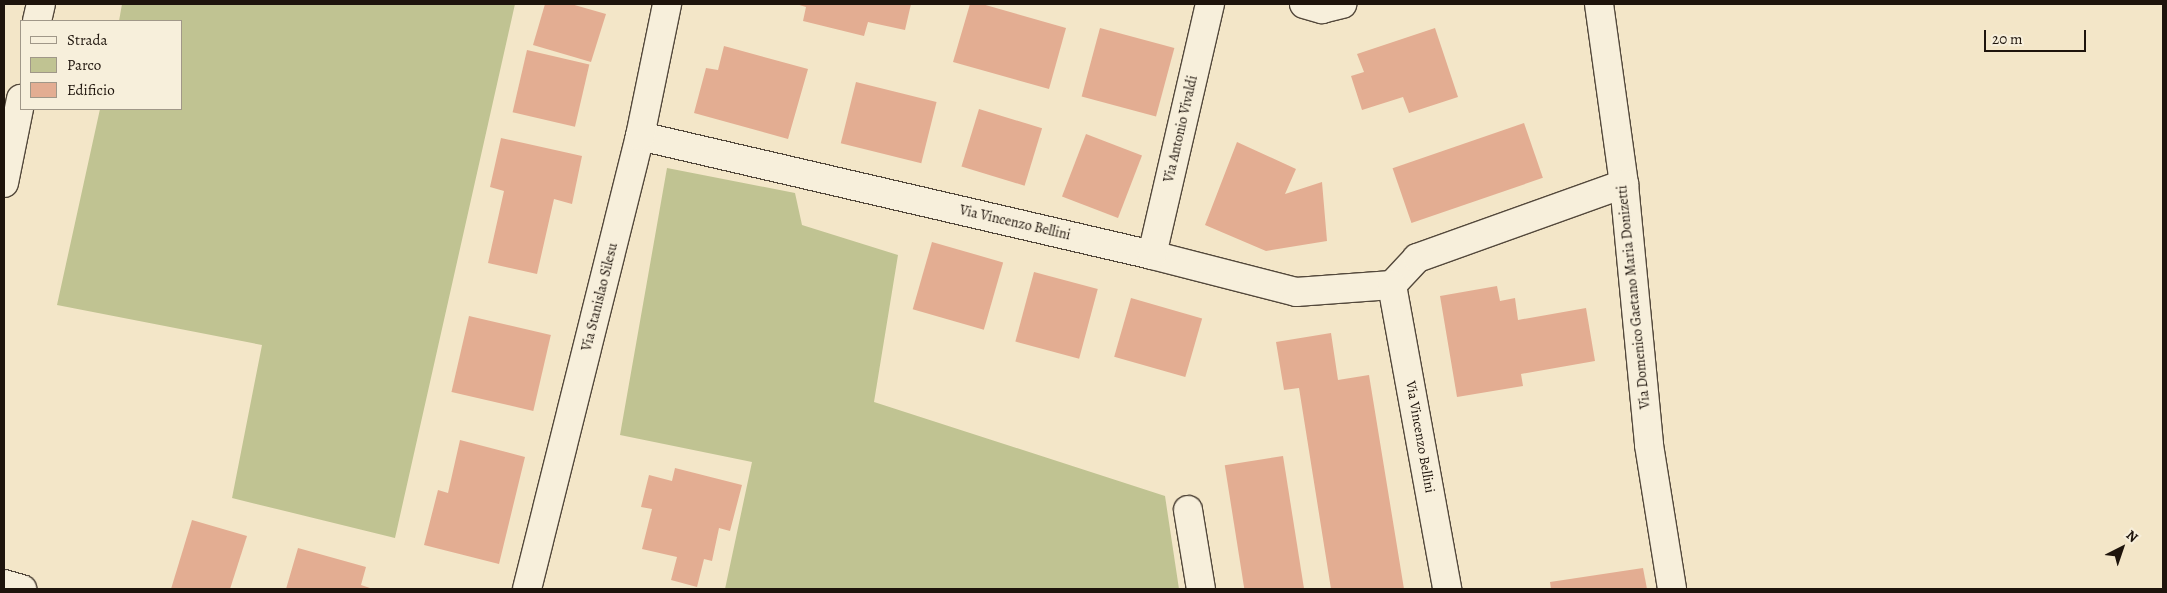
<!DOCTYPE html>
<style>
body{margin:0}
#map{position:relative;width:2167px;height:593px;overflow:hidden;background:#f3e6c8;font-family:Alegreya,serif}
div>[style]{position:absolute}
.green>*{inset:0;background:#c0c392}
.building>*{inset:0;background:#e3ad92;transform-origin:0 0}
.roads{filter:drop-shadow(1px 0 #53483b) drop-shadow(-1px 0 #53483b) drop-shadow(0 1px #53483b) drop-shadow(0 -1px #53483b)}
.minor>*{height:28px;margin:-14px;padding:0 14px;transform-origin:14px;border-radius:14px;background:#f7efdb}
span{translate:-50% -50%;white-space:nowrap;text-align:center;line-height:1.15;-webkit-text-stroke:4px #f7efdb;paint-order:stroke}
.street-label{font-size:14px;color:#1e140c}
.frame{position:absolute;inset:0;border:5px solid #1e140c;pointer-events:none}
.legend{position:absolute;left:20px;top:20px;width:162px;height:90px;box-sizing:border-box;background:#f7efdb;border:1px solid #a09788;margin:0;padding:6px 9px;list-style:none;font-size:15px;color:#1e140c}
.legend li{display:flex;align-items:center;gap:10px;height:25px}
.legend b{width:25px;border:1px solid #a09788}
.north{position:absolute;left:2097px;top:523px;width:50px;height:50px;-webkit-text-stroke:4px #f7efdb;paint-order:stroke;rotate:41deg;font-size:14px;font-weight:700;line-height:20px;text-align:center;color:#1e140c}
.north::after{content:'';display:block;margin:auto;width:18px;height:22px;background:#1e140c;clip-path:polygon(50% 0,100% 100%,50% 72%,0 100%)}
.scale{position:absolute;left:1984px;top:30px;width:102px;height:22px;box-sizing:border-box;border:2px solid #1e140c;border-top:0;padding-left:6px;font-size:15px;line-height:18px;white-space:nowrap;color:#1e140c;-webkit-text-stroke:4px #f7efdb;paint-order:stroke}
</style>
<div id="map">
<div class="green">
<div style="clip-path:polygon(122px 4px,515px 4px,395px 538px,232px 498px,262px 345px,57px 305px,100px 109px,181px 109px,181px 21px,119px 21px)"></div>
<div style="clip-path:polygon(667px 168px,795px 193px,802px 225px,898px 255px,874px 402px,1165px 496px,1179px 589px,725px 589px,752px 462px,620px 435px)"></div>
</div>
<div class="building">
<div style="clip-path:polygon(545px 4px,571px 4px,606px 14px,591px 62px,533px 45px)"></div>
<div style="clip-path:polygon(796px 4px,911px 4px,905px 30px,868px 22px,864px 36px,803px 21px,806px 7px)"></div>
<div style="clip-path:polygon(970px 4px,982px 4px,1066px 28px,1049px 89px,953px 62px)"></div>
<div style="left:1100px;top:28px;width:77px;height:71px;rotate:15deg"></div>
<div style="clip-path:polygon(1435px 28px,1458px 97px,1409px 113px,1403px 97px,1362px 110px,1351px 76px,1364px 72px,1357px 54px)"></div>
<div style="clip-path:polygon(724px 46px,808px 69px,788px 139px,694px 113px,706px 68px,718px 70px)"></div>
<div style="left:527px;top:50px;width:64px;height:64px;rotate:13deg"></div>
<div style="left:856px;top:82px;width:83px;height:63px;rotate:14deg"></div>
<div style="left:979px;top:109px;width:66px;height:60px;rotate:17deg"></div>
<div style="left:1524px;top:123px;width:58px;height:139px;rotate:71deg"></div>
<div style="left:1086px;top:134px;width:60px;height:67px;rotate:21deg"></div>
<div style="clip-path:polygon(501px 138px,582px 156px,572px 204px,554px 199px,537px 274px,488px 263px,504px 191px,490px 187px)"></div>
<div style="clip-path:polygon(1237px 142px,1296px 169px,1285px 194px,1322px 182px,1327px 241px,1266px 251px,1205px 225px)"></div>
<div style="left:932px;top:242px;width:74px;height:70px;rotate:16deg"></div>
<div style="left:1034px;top:272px;width:66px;height:72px;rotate:15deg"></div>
<div style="clip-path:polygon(1497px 286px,1500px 301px,1515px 298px,1518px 320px,1586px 308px,1595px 361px,1521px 374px,1523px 386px,1457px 397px,1440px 296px)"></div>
<div style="left:1131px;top:298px;width:74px;height:61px;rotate:16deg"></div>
<div style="left:469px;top:316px;width:84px;height:78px;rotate:13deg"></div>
<div style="clip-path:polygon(1331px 333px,1338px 380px,1369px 375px,1404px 589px,1331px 589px,1299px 388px,1284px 390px,1276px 342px)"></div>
<div style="clip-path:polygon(460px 440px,525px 457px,499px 564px,424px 545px,438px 490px,448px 493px)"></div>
<div style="left:1283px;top:456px;width:134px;height:59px;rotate:81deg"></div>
<div style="clip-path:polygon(675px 468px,742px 485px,730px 531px,719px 528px,712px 561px,704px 559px,697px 587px,671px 580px,677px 557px,642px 549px,652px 509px,641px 507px,649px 475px,672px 481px)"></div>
<div style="clip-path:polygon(192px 520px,247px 536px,230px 589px,171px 589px)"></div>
<div style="clip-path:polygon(298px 548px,366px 567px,361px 585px,373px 589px,286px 589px)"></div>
<div style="clip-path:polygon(1643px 568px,1647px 589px,1551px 589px,1550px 582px)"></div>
</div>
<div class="roads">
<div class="minor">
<div style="left:1304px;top:4px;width:19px;rotate:16deg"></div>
<div style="left:1322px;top:9px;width:21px;rotate:-14deg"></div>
<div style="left:1599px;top:4px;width:182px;rotate:82.1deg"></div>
<div style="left:1624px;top:184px;width:262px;rotate:84.5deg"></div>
<div style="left:1649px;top:445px;width:146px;rotate:80.9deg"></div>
<div style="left:37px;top:21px;width:17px;rotate:-77deg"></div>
<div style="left:640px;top:136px;width:526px;rotate:13.08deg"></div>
<div style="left:1152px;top:255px;width:149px;rotate:14.4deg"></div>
<div style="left:1296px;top:292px;width:96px;rotate:-4.2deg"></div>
<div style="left:1392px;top:285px;width:37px;rotate:-47deg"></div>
<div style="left:1417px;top:258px;width:220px;rotate:-19.7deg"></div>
<div style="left:4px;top:183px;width:86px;rotate:-78.6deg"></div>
<div style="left:1152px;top:255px;width:258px;rotate:-77deg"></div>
<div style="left:1392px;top:285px;width:309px;rotate:79.7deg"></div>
<div style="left:1188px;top:510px;width:80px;rotate:80.7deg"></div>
<div style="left:4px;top:584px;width:19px;rotate:16deg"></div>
<div style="left:527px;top:589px;width:467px;rotate:-76deg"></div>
<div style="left:640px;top:136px;width:135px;rotate:-78.4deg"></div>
</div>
</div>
<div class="street-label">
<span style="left:1181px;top:129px;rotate:-77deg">Via Antonio Vivaldi</span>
<span style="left:1015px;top:223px;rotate:13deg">Via Vincenzo Bellini</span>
<span style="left:600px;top:297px;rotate:-76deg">Via Stanislao Silesu</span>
<span style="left:1634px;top:297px;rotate:-96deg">Via Domenico Gaetano Maria Donizetti</span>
<span style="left:1420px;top:437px;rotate:80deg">Via Vincenzo Bellini</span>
</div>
<div class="frame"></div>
<ul class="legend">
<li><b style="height:6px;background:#f7efdb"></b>Strada</li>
<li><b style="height:14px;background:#c0c392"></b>Parco</li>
<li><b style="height:14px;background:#e3ad92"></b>Edificio</li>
</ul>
<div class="north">N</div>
<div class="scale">20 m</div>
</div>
